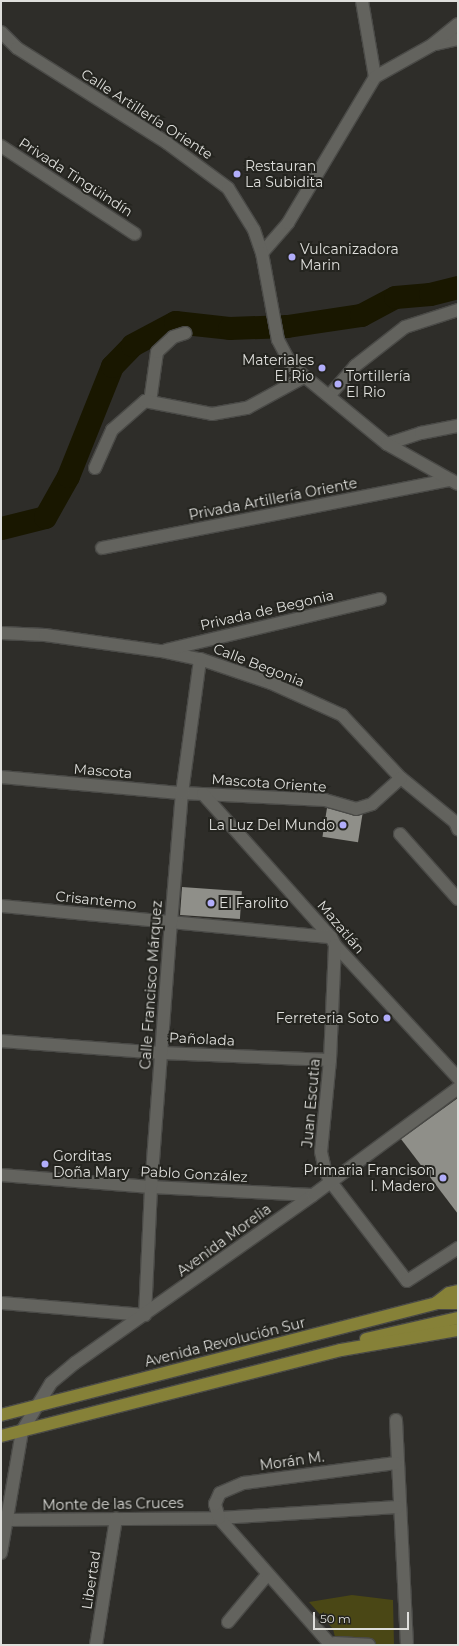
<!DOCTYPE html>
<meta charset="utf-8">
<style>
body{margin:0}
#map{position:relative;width:459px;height:1646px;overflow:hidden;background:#2e2d29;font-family:Montserrat,sans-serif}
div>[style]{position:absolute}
.green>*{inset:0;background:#4a4715}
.river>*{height:23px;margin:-11.5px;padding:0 11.5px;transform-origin:11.5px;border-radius:11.5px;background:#191700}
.building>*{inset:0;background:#8f8f89;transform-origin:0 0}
.roads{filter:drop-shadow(1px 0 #4a4a47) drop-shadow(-1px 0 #4a4a47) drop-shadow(0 1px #4a4a47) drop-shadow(0 -1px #4a4a47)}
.minor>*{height:12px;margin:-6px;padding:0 6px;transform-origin:6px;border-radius:6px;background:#63635e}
.tertiary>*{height:12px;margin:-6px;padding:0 6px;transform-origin:6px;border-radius:6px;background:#63635e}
.primary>*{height:12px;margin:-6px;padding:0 6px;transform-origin:6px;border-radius:6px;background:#868138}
.dots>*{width:11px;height:11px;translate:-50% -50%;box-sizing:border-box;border:2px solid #24241f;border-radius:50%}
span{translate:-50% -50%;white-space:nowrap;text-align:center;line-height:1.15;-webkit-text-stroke:4px #24241f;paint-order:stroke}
.street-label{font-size:14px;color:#dfdfdc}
.poi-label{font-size:14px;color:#dfdfdc}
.left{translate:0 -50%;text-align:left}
.right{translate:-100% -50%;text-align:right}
.frame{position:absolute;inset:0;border:2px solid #dfdfdc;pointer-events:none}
.scale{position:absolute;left:313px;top:1612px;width:96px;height:18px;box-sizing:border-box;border:2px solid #dfdfdc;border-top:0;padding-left:5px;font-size:12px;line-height:14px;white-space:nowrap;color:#dfdfdc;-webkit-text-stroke:3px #24241f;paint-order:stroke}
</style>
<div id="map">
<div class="green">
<div style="clip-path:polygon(352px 1595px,393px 1600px,394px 1645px,337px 1645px,333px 1629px,309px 1602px)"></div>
</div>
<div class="river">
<div style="left:1px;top:528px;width:45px;rotate:-14deg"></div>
<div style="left:45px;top:517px;width:47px;rotate:-60.7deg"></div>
<div style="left:68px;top:476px;width:118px;rotate:-68.2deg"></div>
<div style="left:112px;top:366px;width:29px;rotate:-46deg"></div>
<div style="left:132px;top:345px;width:49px;rotate:-28.1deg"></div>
<div style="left:175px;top:322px;width:54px;rotate:6.3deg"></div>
<div style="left:229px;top:328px;width:58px;rotate:-2deg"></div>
<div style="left:287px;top:326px;width:75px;rotate:-8.5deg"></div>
<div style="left:361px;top:315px;width:38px;rotate:-28deg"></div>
<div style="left:395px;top:297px;width:35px;rotate:-5deg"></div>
<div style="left:430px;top:294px;width:29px;rotate:-14deg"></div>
</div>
<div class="building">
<div style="left:327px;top:808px;width:36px;height:29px;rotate:9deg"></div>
<div style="left:182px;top:887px;width:60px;height:28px;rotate:4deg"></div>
<div style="clip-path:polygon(458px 1098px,458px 1214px,401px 1139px)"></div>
</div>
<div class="roads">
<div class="minor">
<div style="left:362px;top:1px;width:77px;rotate:80.3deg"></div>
<div style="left:436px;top:44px;width:23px;rotate:-13deg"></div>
<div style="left:1px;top:146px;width:160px;rotate:33.3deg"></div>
<div style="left:262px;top:253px;width:40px;rotate:-49deg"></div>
<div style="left:288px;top:223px;width:170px;rotate:-59.2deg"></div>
<div style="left:375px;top:77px;width:65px;rotate:-29.3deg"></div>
<div style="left:432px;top:45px;width:33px;rotate:-39deg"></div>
<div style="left:329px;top:396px;width:40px;rotate:-49deg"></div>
<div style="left:355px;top:366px;width:63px;rotate:-38deg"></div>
<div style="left:405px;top:327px;width:56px;rotate:-17.8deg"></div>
<div style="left:150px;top:402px;width:50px;rotate:-82deg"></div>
<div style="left:157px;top:352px;width:22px;rotate:-43deg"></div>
<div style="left:173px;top:337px;width:13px;rotate:-18deg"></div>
<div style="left:387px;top:444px;width:36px;rotate:-18deg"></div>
<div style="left:421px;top:433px;width:38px;rotate:-11deg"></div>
<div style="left:95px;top:468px;width:42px;rotate:-65.9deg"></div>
<div style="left:112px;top:430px;width:44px;rotate:-41.3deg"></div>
<div style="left:145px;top:401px;width:68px;rotate:11deg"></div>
<div style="left:212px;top:414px;width:36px;rotate:-10deg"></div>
<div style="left:247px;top:408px;width:65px;rotate:-28.5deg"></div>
<div style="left:102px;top:548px;width:355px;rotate:-11.1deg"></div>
<div style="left:1px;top:633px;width:44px;rotate:2.6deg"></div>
<div style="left:45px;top:635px;width:117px;rotate:7.9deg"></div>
<div style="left:161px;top:651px;width:40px;rotate:12deg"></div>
<div style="left:200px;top:659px;width:75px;rotate:18.7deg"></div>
<div style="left:271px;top:683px;width:78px;rotate:24.3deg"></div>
<div style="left:342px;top:715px;width:86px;rotate:46.9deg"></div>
<div style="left:401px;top:778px;width:70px;rotate:39.2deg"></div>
<div style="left:455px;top:822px;width:8px;rotate:67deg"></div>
<div style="left:166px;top:650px;width:220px;rotate:-13.4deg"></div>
<div style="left:1px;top:777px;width:182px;rotate:5.1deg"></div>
<div style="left:182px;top:793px;width:143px;rotate:2.8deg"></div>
<div style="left:325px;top:800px;width:32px;rotate:16deg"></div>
<div style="left:356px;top:809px;width:17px;rotate:-17deg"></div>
<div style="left:372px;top:804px;width:39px;rotate:-42deg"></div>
<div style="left:203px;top:794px;width:192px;rotate:48.2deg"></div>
<div style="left:331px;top:937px;width:9px;rotate:63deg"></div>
<div style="left:335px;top:945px;width:181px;rotate:47.2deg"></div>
<div style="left:400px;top:834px;width:87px;rotate:48.3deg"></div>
<div style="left:1px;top:906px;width:331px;rotate:5.4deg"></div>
<div style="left:335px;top:945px;width:115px;rotate:92.5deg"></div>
<div style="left:330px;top:1060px;width:92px;rotate:95.6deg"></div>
<div style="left:321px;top:1152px;width:18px;rotate:77deg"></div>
<div style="left:325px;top:1170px;width:12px;rotate:66deg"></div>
<div style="left:330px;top:1181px;width:126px;rotate:52.4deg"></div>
<div style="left:407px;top:1281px;width:61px;rotate:-32.9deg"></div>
<div style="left:1px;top:1041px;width:161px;rotate:4.3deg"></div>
<div style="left:162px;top:1053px;width:168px;rotate:2.4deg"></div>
<div style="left:1px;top:1175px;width:150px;rotate:4.6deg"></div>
<div style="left:151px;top:1187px;width:162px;rotate:2.8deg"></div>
<div style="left:1px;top:1303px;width:144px;rotate:4.8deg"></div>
<div style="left:145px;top:1315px;width:128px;rotate:-87.3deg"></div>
<div style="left:151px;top:1187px;width:265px;rotate:-85.7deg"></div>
<div style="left:171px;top:923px;width:130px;rotate:-85.2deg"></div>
<div style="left:182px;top:793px;width:135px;rotate:-82.3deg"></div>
<div style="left:396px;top:1420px;width:223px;rotate:87.2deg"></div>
<div style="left:6px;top:1520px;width:213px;rotate:-0.5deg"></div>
<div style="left:219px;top:1518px;width:179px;rotate:-3.5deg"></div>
<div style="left:228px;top:1622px;width:61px;rotate:-50.3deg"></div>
<div style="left:330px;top:1644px;width:168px;rotate:-131.4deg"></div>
<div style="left:219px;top:1518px;width:15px;rotate:-106deg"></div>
<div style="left:215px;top:1504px;width:12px;rotate:-66deg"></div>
<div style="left:220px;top:1493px;width:26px;rotate:-23deg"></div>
<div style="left:244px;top:1483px;width:153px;rotate:-7.5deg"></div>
<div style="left:96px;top:1645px;width:128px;rotate:-81deg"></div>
<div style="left:329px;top:1645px;width:6px;rotate:-18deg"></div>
<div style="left:335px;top:1643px;width:34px;rotate:3deg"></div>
</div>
<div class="tertiary">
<div style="left:1px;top:32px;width:23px;rotate:45deg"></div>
<div style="left:17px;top:48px;width:178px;rotate:32.3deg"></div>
<div style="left:167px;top:143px;width:76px;rotate:36.4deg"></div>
<div style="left:228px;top:188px;width:49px;rotate:58.2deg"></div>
<div style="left:254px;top:230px;width:24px;rotate:71deg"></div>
<div style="left:262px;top:253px;width:88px;rotate:79.6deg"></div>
<div style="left:278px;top:340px;width:30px;rotate:62deg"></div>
<div style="left:292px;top:366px;width:123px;rotate:39.4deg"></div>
<div style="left:387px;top:444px;width:81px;rotate:29.4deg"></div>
<div style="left:1px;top:1553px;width:124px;rotate:-80.2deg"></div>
<div style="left:22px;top:1431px;width:56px;rotate:-58.9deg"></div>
<div style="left:51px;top:1383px;width:31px;rotate:-40deg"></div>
<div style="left:75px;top:1363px;width:291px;rotate:-35.2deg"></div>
<div style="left:313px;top:1195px;width:180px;rotate:-36.4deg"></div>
</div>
<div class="primary">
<div style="left:436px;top:1303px;width:16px;rotate:-38deg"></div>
<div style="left:449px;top:1293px;width:9px;rotate:-13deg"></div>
<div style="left:366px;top:1339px;width:94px;rotate:-12.9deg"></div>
<div style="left:1px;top:1415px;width:449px;rotate:-14.4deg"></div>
<div style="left:436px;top:1303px;width:22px"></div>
<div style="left:1px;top:1436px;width:351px;rotate:-14.2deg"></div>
<div style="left:341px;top:1350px;width:119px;rotate:-9.7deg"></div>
</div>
</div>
<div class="dots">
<div style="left:237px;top:174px;background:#b1adfa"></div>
<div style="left:292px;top:257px;background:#b1adfa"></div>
<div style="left:322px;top:368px;background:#b1adfa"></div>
<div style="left:338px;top:384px;background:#b1adfa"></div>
<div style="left:343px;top:825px;background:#b1adfa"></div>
<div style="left:211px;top:903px;background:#b1adfa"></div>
<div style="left:387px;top:1018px;background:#b1adfa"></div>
<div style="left:45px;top:1164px;background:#b1adfa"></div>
<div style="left:443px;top:1178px;background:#b1adfa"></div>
</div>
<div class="street-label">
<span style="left:147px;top:114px;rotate:33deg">Calle Artillería Oriente</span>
<span style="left:76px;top:177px;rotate:33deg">Privada Tingüindín</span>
<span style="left:273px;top:499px;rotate:-11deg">Privada Artillería Oriente</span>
<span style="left:267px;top:610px;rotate:-13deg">Privada de Begonia</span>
<span style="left:259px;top:665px;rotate:21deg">Calle Begonia</span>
<span style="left:103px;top:771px;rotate:5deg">Mascota</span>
<span style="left:269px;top:783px;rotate:4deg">Mascota Oriente</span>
<span style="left:96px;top:900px;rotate:6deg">Crisantemo</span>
<span style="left:341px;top:927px;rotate:50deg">Mazatlán</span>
<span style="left:151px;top:985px;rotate:-86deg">Calle Francisco Márquez</span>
<span style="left:202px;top:1039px;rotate:3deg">Pañolada</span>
<span style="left:311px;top:1103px;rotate:-85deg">Juan Escutia</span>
<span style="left:194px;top:1174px;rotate:3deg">Pablo González</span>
<span style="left:224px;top:1240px;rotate:-36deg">Avenida Morelia</span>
<span style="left:225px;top:1342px;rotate:-14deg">Avenida Revolución Sur</span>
<span style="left:292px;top:1461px;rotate:-8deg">Morán M.</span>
<span style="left:113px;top:1504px;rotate:-1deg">Monte de las Cruces</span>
<span style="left:91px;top:1580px;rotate:-81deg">Libertad</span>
</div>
<div class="poi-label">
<span class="left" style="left:245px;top:174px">Restauran<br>La Subidita</span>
<span class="left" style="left:300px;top:257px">Vulcanizadora<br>Marin</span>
<span class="right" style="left:314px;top:368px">Materiales<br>El Rio</span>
<span class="left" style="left:346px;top:384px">Tortillería<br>El Rio</span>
<span class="right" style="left:335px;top:825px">La Luz Del Mundo</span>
<span class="left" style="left:219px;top:903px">El Farolito</span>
<span class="right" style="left:379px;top:1018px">Ferreteria Soto</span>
<span class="left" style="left:53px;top:1164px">Gorditas<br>Doña Mary</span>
<span class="right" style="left:435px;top:1178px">Primaria Francison<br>I. Madero</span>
</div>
<div class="frame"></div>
<div class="scale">50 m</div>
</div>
